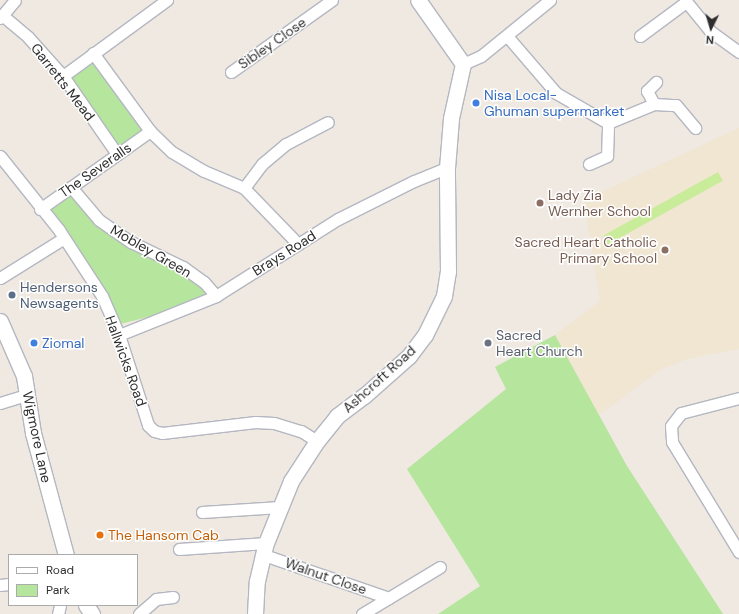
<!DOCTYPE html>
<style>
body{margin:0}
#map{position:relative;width:739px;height:614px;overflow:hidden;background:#efe9e1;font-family:"DM Sans",sans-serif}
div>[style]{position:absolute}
.education>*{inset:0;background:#f0e6d1}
.green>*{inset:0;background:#b6e59e;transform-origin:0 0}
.pitch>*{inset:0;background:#c9ec9a;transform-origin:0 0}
.roads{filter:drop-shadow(1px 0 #b4b7c1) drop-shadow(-1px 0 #b4b7c1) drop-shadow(0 1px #b4b7c1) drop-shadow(0 -1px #b4b7c1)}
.street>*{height:11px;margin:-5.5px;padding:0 5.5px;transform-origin:5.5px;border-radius:5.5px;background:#fff}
.secondary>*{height:15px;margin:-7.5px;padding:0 7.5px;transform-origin:7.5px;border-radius:7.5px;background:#fff}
.dots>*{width:11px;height:11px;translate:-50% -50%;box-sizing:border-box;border:2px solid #fff;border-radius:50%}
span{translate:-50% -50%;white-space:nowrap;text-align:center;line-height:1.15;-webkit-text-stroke:3px #fff;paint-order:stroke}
.street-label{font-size:14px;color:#2e2e2e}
.shop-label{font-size:14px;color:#366cbe}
.left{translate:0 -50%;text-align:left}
.education-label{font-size:14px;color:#785e54}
.right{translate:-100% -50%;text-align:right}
.service-label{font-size:14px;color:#4e5e75}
.worship-label{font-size:14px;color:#5b616d}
.food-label{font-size:14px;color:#c56008}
.legend{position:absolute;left:8px;top:554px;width:130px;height:52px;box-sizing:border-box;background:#fff;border:1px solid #ababab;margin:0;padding:5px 7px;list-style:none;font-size:12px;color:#2e2e2e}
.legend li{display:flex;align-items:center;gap:8px;height:20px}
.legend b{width:20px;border:1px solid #ababab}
.north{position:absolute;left:691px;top:8px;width:40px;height:40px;-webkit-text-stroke:3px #fff;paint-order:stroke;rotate:185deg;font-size:11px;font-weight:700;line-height:16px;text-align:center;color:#2e2e2e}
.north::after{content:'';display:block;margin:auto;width:14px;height:18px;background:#2e2e2e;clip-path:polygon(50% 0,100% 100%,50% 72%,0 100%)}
</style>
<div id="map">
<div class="education">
<div style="clip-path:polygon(739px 128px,739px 349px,687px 359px,660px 370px,599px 415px,555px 335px,600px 301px,584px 200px)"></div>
</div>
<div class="green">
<div style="left:94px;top:62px;width:84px;height:29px;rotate:54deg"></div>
<div style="clip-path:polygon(70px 194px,149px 253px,199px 283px,209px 295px,156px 315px,120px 324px,106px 292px,48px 210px)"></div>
<div style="clip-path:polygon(555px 335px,627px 466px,723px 614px,438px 614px,480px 586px,407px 469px,506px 389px,495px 367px)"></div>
</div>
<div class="pitch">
<div style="left:718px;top:172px;width:10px;height:131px;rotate:61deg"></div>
</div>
<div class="roads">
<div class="street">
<div style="left:685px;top:0;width:40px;rotate:51deg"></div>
<div style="left:710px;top:31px;width:36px;rotate:36deg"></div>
<div style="left:2px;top:15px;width:34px;rotate:40deg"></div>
<div style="left:28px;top:37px;width:52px;rotate:48.1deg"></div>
<div style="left:63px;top:76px;width:95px;rotate:55.3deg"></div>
<div style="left:0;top:18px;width:23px;rotate:-50deg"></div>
<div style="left:507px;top:36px;width:75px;rotate:49.3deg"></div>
<div style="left:556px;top:93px;width:60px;rotate:30deg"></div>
<div style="left:608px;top:123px;width:50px;rotate:-22.4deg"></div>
<div style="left:654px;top:104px;width:22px;rotate:3deg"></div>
<div style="left:676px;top:105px;width:30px;rotate:50deg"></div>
<div style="left:640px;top:36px;width:57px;rotate:-36.5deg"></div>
<div style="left:93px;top:53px;width:97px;rotate:53.8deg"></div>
<div style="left:150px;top:131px;width:30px;rotate:44deg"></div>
<div style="left:172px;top:152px;width:37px;rotate:31deg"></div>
<div style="left:204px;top:171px;width:43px;rotate:23deg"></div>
<div style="left:244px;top:188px;width:78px;rotate:46deg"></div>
<div style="left:463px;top:64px;width:20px;rotate:-24deg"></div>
<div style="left:481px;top:56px;width:89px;rotate:-39.1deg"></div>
<div style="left:231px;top:72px;width:124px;rotate:-35.5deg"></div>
<div style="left:63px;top:76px;width:129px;rotate:-36.2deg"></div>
<div style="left:654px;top:104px;width:15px;rotate:-118deg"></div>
<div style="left:647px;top:91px;width:13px;rotate:-45deg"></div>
<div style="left:0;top:156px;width:95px;rotate:51.4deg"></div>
<div style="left:59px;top:230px;width:79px;rotate:56.9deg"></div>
<div style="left:102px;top:296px;width:43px;rotate:66.4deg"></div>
<div style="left:119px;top:335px;width:95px;rotate:72.1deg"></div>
<div style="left:148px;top:425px;width:8px;rotate:45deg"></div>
<div style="left:154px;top:431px;width:8px;rotate:14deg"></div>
<div style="left:162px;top:433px;width:94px;rotate:-6.7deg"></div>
<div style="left:255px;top:422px;width:19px;rotate:3deg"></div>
<div style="left:274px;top:423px;width:28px;rotate:17deg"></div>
<div style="left:301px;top:431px;width:19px;rotate:32deg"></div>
<div style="left:589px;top:164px;width:20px;rotate:-24deg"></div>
<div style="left:607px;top:156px;width:33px;rotate:-88deg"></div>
<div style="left:71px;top:187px;width:43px;rotate:49.7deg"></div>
<div style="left:99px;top:220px;width:39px;rotate:35deg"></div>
<div style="left:131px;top:242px;width:58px;rotate:25.7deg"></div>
<div style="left:183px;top:267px;width:26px;rotate:36deg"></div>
<div style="left:204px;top:282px;width:18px;rotate:49deg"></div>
<div style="left:244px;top:188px;width:30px;rotate:-53deg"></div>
<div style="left:262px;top:164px;width:31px;rotate:-40deg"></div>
<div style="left:286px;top:144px;width:47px;rotate:-27.6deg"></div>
<div style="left:40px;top:209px;width:135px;rotate:-35.3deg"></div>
<div style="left:0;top:278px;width:75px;rotate:-32deg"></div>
<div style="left:119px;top:335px;width:105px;rotate:-21.9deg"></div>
<div style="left:216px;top:296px;width:144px;rotate:-32.3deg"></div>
<div style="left:338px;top:219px;width:85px;rotate:-26.6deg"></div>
<div style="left:414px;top:181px;width:35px;rotate:-22deg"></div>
<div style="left:739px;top:398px;width:60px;rotate:165.5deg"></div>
<div style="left:681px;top:413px;width:16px;rotate:128deg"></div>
<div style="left:671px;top:426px;width:16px;rotate:86deg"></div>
<div style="left:672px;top:442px;width:129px;rotate:58.7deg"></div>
<div style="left:0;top:403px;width:28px;rotate:-17deg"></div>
<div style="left:202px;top:512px;width:78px;rotate:-3.7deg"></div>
<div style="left:179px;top:549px;width:87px;rotate:-3.9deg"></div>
<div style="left:264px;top:555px;width:132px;rotate:19deg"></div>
<div style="left:0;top:585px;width:9px;rotate:-6deg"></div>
<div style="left:58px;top:614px;width:9px;rotate:-77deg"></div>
<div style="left:139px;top:614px;width:23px;rotate:-41deg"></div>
<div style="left:156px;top:599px;width:17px;rotate:-7deg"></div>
<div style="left:362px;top:614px;width:91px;rotate:-31.1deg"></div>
</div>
<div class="secondary">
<div style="left:0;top:321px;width:60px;rotate:66.4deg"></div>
<div style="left:24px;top:376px;width:58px;rotate:81deg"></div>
<div style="left:33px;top:433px;width:126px;rotate:74.9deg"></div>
<div style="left:86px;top:605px;width:11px;rotate:56deg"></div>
<div style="left:255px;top:614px;width:33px;rotate:-87deg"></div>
<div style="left:257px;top:581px;width:39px;rotate:-77deg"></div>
<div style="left:266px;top:543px;width:67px;rotate:-68deg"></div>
<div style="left:291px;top:481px;width:48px;rotate:-57deg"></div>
<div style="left:317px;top:441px;width:32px;rotate:-51deg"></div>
<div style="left:337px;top:416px;width:34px;rotate:-37deg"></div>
<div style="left:364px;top:396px;width:60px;rotate:-41.6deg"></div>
<div style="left:409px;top:356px;width:26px;rotate:-53deg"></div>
<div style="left:425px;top:335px;width:43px;rotate:-64deg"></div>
<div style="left:444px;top:296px;width:24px;rotate:-81deg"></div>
<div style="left:448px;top:272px;width:104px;rotate:-90.6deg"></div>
<div style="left:447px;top:168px;width:50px;rotate:-85.4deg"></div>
<div style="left:451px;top:118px;width:55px;rotate:-77.5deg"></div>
<div style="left:463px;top:64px;width:78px;rotate:-125.1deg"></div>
</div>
</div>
<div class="dots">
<div style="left:476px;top:103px;background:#3f7fe0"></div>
<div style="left:540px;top:203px;background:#8d6e63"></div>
<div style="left:665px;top:250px;background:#8d6e63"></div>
<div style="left:12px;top:295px;background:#5c6f8a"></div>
<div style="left:34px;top:343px;background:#3f7fe0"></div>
<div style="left:488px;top:343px;background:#6b7280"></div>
<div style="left:100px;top:535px;background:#e8710a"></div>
</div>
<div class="street-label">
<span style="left:272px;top:43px;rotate:-35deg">Sibley Close</span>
<span style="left:63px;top:82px;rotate:52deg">Garretts Mead</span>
<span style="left:95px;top:170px;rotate:-35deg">The Severalls</span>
<span style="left:151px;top:251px;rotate:30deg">Mobley Green</span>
<span style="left:284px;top:253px;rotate:-32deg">Brays Road</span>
<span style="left:126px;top:361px;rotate:70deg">Hallwicks Road</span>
<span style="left:379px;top:379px;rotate:-42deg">Ashcroft Road</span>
<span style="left:37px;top:437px;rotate:78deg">Wigmore Lane</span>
<span style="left:326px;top:576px;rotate:19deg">Walnut Close</span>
</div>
<div class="shop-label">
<span class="left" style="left:484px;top:103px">Nisa Local-<br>Ghuman supermarket</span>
<span class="left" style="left:42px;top:343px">Ziomal</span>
</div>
<div class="education-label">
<span class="left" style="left:548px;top:203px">Lady Zia<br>Wernher School</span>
<span class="right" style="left:657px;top:250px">Sacred Heart Catholic<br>Primary School</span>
</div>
<div class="service-label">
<span class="left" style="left:20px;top:295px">Hendersons<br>Newsagents</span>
</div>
<div class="worship-label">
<span class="left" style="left:496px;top:343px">Sacred<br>Heart Church</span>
</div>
<div class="food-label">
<span class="left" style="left:108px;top:535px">The Hansom Cab</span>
</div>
<ul class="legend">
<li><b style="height:5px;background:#fff"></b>Road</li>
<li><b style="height:11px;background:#b6e59e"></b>Park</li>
</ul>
<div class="north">N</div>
</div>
